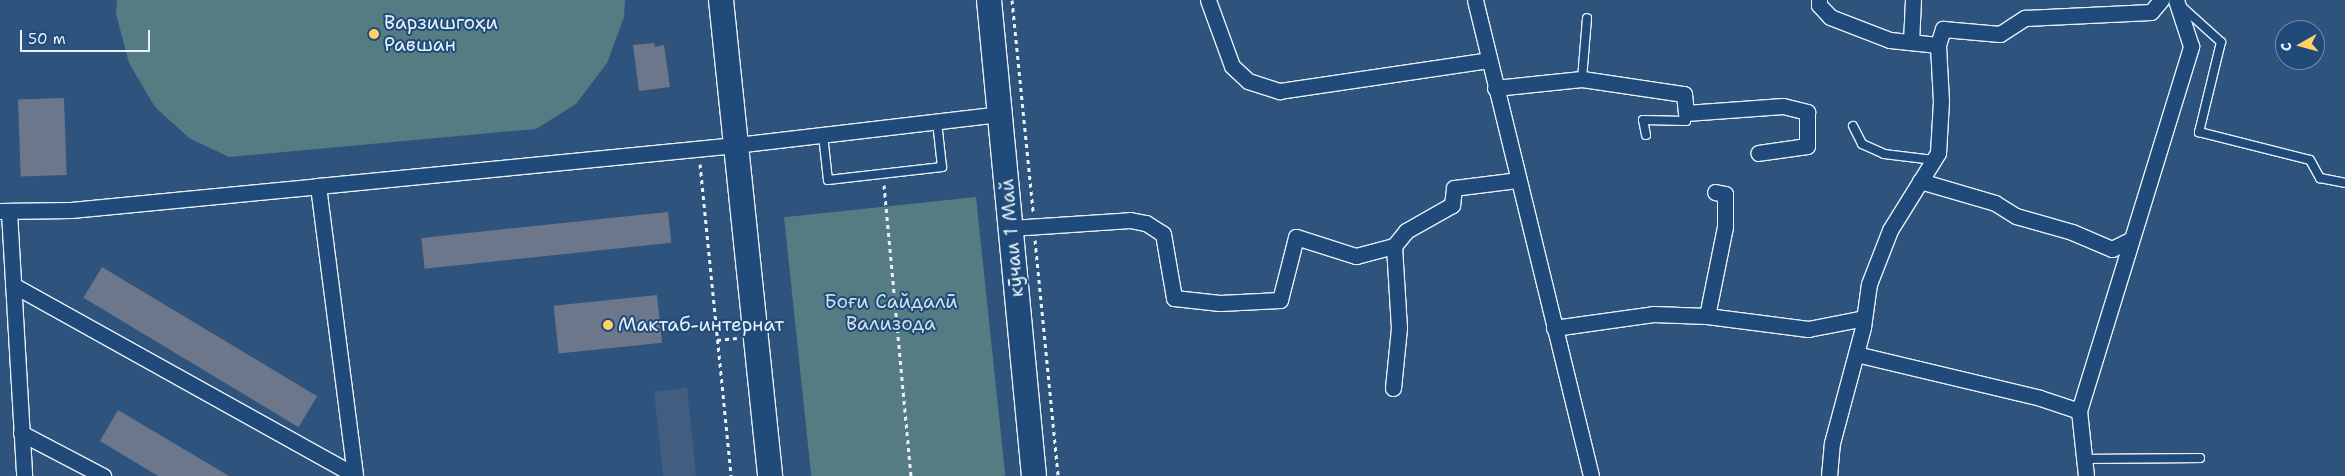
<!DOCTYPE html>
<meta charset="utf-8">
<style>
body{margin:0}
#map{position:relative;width:2345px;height:476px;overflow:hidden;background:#2e537d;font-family:"Shantell Sans",sans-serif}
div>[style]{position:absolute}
.built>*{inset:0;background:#415e81;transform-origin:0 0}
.green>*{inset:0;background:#557c83;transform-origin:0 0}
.building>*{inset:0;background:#6c778b;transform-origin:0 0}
.path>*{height:3px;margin-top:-1.5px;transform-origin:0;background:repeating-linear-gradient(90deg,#e8f1f8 0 4px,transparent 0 8px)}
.roads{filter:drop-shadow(1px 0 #e8f1f8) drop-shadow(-1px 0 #e8f1f8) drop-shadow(0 1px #e8f1f8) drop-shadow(0 -1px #e8f1f8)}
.lane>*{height:8px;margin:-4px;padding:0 4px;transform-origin:4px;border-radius:4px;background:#1f4a7a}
.street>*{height:15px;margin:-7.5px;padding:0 7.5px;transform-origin:7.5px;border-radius:7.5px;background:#1f4a7a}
.primary>*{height:24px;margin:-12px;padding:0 12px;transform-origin:12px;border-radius:12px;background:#1f4a7a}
.dots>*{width:14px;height:14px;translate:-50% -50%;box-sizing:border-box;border:2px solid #1f4a7a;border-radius:50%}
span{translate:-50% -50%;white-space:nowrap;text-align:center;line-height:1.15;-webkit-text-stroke:4px #1f4a7a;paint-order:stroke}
.poi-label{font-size:19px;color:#e8f1f8}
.left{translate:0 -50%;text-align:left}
.street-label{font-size:19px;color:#e8f1f8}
.park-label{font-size:19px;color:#d2dfe6}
.north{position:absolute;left:2275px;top:20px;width:50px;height:50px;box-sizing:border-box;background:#1f4a7a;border:1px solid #6f8dac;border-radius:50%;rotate:263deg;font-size:14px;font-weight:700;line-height:20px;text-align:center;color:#e8f1f8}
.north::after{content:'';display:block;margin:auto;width:18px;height:22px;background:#ffd166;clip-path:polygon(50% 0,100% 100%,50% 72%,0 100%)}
.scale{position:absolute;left:20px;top:30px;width:130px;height:22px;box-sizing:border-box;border:2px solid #e8f1f8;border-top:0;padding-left:6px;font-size:15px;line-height:18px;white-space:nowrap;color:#e8f1f8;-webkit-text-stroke:4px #1f4a7a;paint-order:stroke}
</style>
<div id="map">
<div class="built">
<div style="left:687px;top:388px;width:88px;height:33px;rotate:84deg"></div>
</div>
<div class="green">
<div style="clip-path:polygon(117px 0,625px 0,624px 17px,607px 63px,576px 104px,536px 129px,229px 157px,189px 138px,155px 107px,129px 63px,116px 14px)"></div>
<div style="left:976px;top:197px;width:280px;height:193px;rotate:84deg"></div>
</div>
<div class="building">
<div style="clip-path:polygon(654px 43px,655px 47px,664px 45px,670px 87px,639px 91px,633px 45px)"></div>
<div style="left:64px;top:98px;width:77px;height:46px;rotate:88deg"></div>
<div style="left:668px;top:212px;width:31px;height:248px;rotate:84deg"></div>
<div style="left:102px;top:267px;width:251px;height:36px;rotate:31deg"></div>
<div style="left:657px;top:295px;width:48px;height:104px;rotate:84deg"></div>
<div style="clip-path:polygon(118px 410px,229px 476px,158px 476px,100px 441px)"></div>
</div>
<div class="path">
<div style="left:1012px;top:0;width:213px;rotate:84.3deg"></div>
<div style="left:700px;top:164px;width:314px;rotate:84.3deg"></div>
<div style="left:884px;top:185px;width:292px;rotate:84.7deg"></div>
<div style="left:1035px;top:240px;width:237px;rotate:84.4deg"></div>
<div style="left:717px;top:340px;width:20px;rotate:-6deg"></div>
</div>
<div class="roads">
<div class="lane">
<div style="left:2181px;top:6px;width:54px;rotate:42deg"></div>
<div style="left:2221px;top:42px;width:93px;rotate:103.7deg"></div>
<div style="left:2199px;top:132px;width:114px;rotate:14.2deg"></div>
<div style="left:2310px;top:160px;width:21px;rotate:61deg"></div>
<div style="left:2320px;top:178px;width:25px;rotate:11deg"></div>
<div style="left:1582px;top:79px;width:61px;rotate:-85.3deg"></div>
<div style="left:1853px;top:126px;width:20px;rotate:63deg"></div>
<div style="left:1862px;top:144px;width:24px;rotate:24deg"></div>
<div style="left:1884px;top:154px;width:50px;rotate:6.8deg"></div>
<div style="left:823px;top:135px;width:45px;rotate:83.7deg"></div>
<div style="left:828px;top:180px;width:115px;rotate:-6.5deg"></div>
<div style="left:942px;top:167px;width:45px;rotate:-96.3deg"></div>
<div style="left:1646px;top:135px;width:15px;rotate:-101deg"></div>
<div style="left:1643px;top:120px;width:43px;rotate:1.3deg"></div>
<div style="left:1686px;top:121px;width:8px;rotate:-90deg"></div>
<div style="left:2083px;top:459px;width:117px;rotate:-0.5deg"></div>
</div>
<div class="street">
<div style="left:1208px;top:0;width:70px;rotate:70deg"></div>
<div style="left:1232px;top:66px;width:22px;rotate:43deg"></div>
<div style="left:1248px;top:81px;width:33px;rotate:18deg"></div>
<div style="left:1279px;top:91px;width:211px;rotate:-8.4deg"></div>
<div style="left:1475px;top:0;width:490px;rotate:76.3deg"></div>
<div style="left:1819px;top:0;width:5px;rotate:90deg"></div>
<div style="left:1819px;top:5px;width:16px;rotate:47deg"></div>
<div style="left:1830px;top:17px;width:64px;rotate:21deg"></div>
<div style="left:1890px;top:40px;width:48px;rotate:5.9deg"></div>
<div style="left:1938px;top:45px;width:17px;rotate:-73deg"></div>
<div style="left:1943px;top:29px;width:57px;rotate:5deg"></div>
<div style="left:2000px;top:34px;width:30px;rotate:-33deg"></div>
<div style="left:2025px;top:18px;width:126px;rotate:-2.7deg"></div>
<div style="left:2151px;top:12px;width:16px;rotate:-50deg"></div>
<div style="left:1911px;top:42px;width:42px;rotate:-87.3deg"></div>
<div style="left:1495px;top:88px;width:87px;rotate:-5.9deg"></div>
<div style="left:1582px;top:79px;width:103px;rotate:8.4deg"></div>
<div style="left:1684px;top:94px;width:19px;rotate:84deg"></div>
<div style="left:1686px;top:113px;width:97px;rotate:-4.1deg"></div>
<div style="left:1783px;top:106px;width:25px;rotate:14deg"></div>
<div style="left:1807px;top:112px;width:34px;rotate:90deg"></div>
<div style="left:1807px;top:146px;width:49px;rotate:171.9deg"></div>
<div style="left:1920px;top:181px;width:78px;rotate:16.3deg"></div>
<div style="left:1995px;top:203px;width:25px;rotate:32deg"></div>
<div style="left:2016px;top:216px;width:58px;rotate:15.9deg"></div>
<div style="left:2072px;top:232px;width:43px;rotate:23deg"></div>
<div style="left:2112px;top:249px;width:18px;rotate:-27deg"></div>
<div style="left:318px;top:186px;width:292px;rotate:82.7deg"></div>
<div style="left:0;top:211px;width:71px;rotate:-0.8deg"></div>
<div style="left:71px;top:210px;width:248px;rotate:-5.5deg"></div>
<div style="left:318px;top:186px;width:420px;rotate:-5.6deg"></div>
<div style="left:736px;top:145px;width:266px;rotate:-6.7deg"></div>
<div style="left:9px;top:212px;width:264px;rotate:86.7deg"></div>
<div style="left:1011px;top:228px;width:119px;rotate:-3.8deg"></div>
<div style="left:1130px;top:220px;width:16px;rotate:11deg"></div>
<div style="left:1146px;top:223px;width:20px;rotate:33deg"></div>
<div style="left:1163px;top:234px;width:65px;rotate:80.2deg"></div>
<div style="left:1174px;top:298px;width:46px;rotate:6.2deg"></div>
<div style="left:1220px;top:303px;width:60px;rotate:-2.9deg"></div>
<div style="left:1280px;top:300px;width:65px;rotate:-75.7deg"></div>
<div style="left:1296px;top:237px;width:63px;rotate:17.6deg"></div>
<div style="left:1356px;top:256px;width:39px;rotate:-15deg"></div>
<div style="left:1394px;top:246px;width:19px;rotate:-51deg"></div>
<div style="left:1406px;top:231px;width:53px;rotate:-29.5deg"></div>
<div style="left:1452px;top:205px;width:17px;rotate:-83deg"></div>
<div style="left:1454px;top:188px;width:64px;rotate:-7.1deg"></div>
<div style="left:13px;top:285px;width:391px;rotate:29.1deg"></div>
<div style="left:1707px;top:316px;width:91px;rotate:-78.6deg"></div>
<div style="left:1725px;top:227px;width:33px;rotate:-90deg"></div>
<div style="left:1725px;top:194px;width:10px;rotate:-169deg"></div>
<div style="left:1554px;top:328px;width:100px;rotate:-8deg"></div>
<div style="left:1653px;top:314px;width:54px;rotate:2.1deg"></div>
<div style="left:1707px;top:316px;width:102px;rotate:7.3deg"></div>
<div style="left:1808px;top:329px;width:57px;rotate:-11.1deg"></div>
<div style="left:1856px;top:354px;width:189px;rotate:13.4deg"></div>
<div style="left:2040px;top:398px;width:41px;rotate:18.4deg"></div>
<div style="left:1393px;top:388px;width:60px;rotate:-84.3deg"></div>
<div style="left:1399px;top:328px;width:82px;rotate:-93.5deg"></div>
<div style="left:21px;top:433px;width:93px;rotate:27.7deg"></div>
<div style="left:1829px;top:476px;width:33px;rotate:-85deg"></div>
<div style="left:1832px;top:443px;width:120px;rotate:-75deg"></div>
<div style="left:1863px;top:327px;width:43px;rotate:-82.1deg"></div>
<div style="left:1869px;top:284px;width:58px;rotate:-68.7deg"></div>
<div style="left:1890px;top:230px;width:91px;rotate:-58.1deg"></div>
<div style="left:1938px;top:153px;width:52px;rotate:-86.7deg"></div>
<div style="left:1941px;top:101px;width:56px;rotate:-93.1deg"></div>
<div style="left:2086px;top:476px;width:65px;rotate:-96.1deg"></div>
<div style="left:2079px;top:411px;width:382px;rotate:-72.9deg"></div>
<div style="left:2191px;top:46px;width:48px;rotate:-108.1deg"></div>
</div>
<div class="primary">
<div style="left:721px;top:0;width:479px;rotate:84.1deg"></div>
<div style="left:989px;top:0;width:478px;rotate:84.6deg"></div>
</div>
</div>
<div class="dots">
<div style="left:374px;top:34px;background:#ffd166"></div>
<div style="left:608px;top:325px;background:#ffd166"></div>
</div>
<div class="poi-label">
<span class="left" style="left:384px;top:34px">Варзишгоҳи<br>Равшан</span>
<span class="left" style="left:618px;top:325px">Мактаб-интернат</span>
</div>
<div class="street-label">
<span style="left:1012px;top:238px;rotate:-95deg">кӯчаи 1 Май</span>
</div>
<div class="park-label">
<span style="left:891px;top:313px">Боғи Сайдалӣ<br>Вализода</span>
</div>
<div class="north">С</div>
<div class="scale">50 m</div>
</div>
